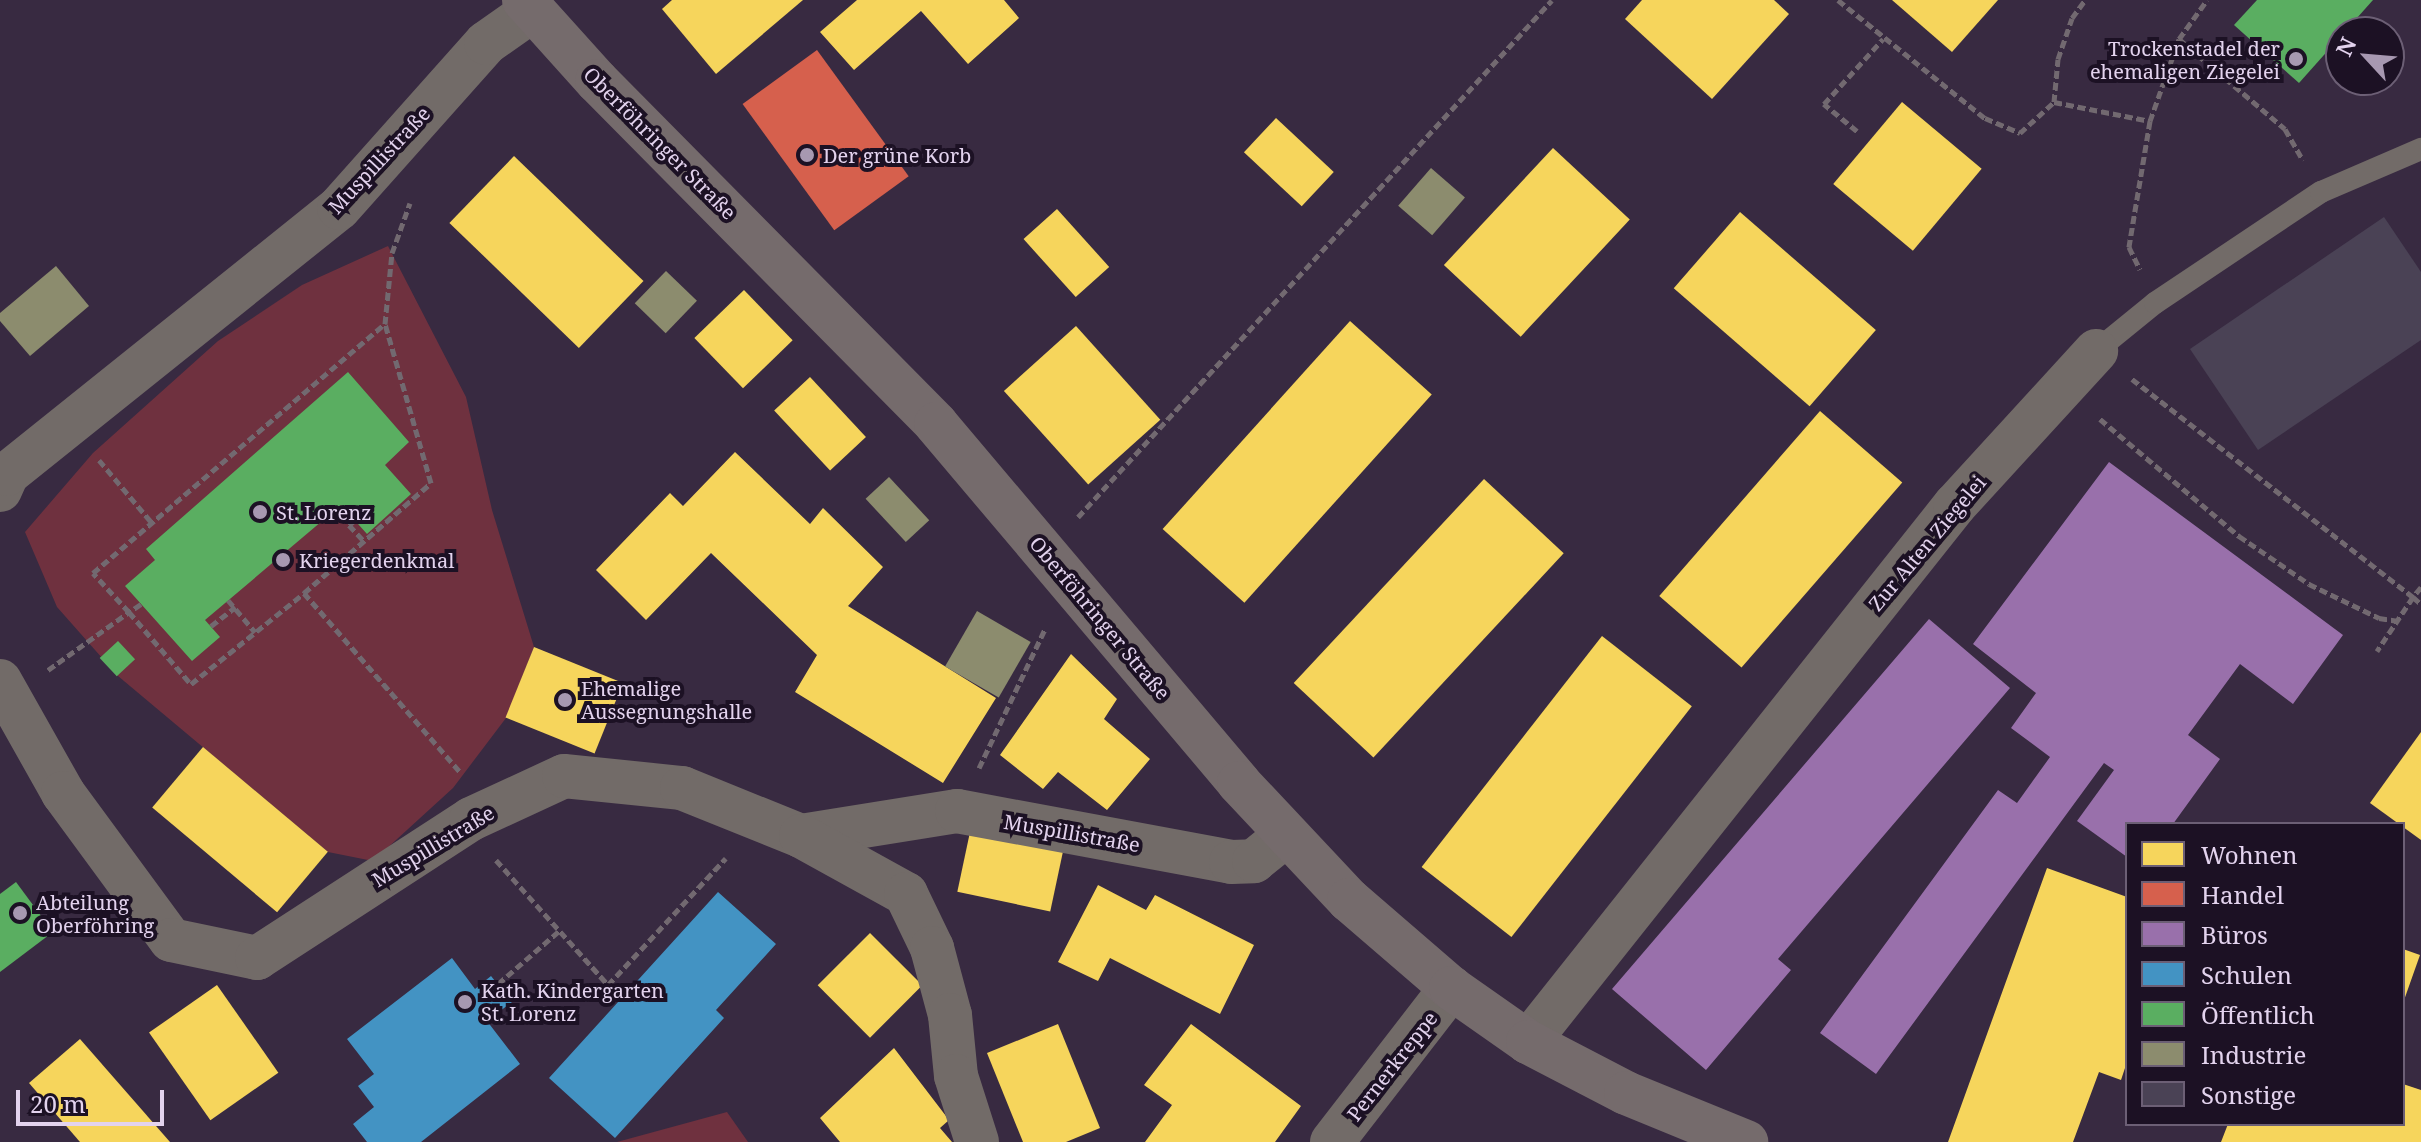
<!DOCTYPE html>
<meta charset="utf-8">
<style>
body{margin:0}
#map{position:relative;width:2421px;height:1142px;overflow:hidden;background:#382a41;font-family:"Noto Serif",serif}
div>[style]{position:absolute}
.green>*{inset:0;background:#6f313f}
.homes>*{inset:0;background:#f6d55c;transform-origin:0 0}
.shops>*{inset:0;background:#d6604d;transform-origin:0 0}
.offices>*{inset:0;background:#9970ab}
.schools>*{inset:0;background:#4393c3}
.public>*{inset:0;background:#5aae61;transform-origin:0 0}
.industry>*{inset:0;background:#8c8c6e;transform-origin:0 0}
.building>*{inset:0;background:#4a4255}
.path>*{height:5px;margin-top:-2.5px;transform-origin:0;background:repeating-linear-gradient(90deg,#726970 0 8px,transparent 0 12px)}
.lane>*{height:22px;margin:-11px;padding:0 11px;transform-origin:11px;border-radius:11px;background:#726b68}
.street>*{height:44px;margin:-22px;padding:0 22px;transform-origin:22px;border-radius:22px;background:#726b68}
.secondary>*{height:44px;margin:-22px;padding:0 22px;transform-origin:22px;border-radius:22px;background:#756b6c}
.dots>*{width:22px;height:22px;translate:-50% -50%;box-sizing:border-box;border:4px solid #1c1124;border-radius:50%}
span{translate:-50% -50%;white-space:nowrap;text-align:center;line-height:1.15;-webkit-text-stroke:8px #1c1124;paint-order:stroke}
.poi-label{font-size:20px;color:#e3d3ee}
.right{translate:-100% -50%;text-align:right}
.left{translate:0 -50%;text-align:left}
.street-label{font-size:20px;color:#e3d3ee}
.legend{position:absolute;left:2125px;top:822px;width:280px;height:304px;box-sizing:border-box;background:#1c1124;border:2px solid #6c5f75;margin:0;padding:10px 14px;list-style:none;font-size:24px;color:#e3d3ee}
.legend li{display:flex;align-items:center;gap:16px;height:40px}
.legend b{width:40px;border:2px solid #6c5f75}
.north{position:absolute;left:2325px;top:16px;width:80px;height:80px;box-sizing:border-box;background:#1c1124;border:2px solid #6c5f75;border-radius:50%;rotate:296deg;font-size:22px;font-weight:700;line-height:32px;text-align:center;color:#e3d3ee}
.north::after{content:'';display:block;margin:auto;width:28px;height:36px;background:#a798b1;clip-path:polygon(50% 0,100% 100%,50% 72%,0 100%)}
.scale{position:absolute;left:16px;top:1090px;width:148px;height:36px;box-sizing:border-box;border:4px solid #e3d3ee;border-top:0;padding-left:10px;font-size:24px;line-height:28px;white-space:nowrap;color:#e3d3ee;-webkit-text-stroke:6px #1c1124;paint-order:stroke}
</style>
<div id="map">
<div class="green">
<div style="clip-path:polygon(388px 246px,466px 397px,492px 510px,534px 647px,506px 718px,453px 788px,373px 861px,328px 852px,118px 676px,57px 607px,25px 532px,93px 453px,218px 341px,302px 285px)"></div>
<div style="clip-path:polygon(727px 1112px,748px 1142px,617px 1142px)"></div>
</div>
<div class="homes">
<div style="clip-path:polygon(672px 0,803px 0,716px 74px,662px 9px)"></div>
<div style="clip-path:polygon(857px 0,1004px 0,1019px 18px,968px 64px,921px 11px,854px 70px,820px 32px)"></div>
<div style="clip-path:polygon(1642px 0,1774px 0,1789px 14px,1712px 99px,1625px 19px)"></div>
<div style="clip-path:polygon(1892px 0,1998px 0,1952px 52px)"></div>
<div style="left:1902px;top:102px;width:104px;height:107px;rotate:40deg"></div>
<div style="left:1276px;top:118px;width:79px;height:47px;rotate:43deg"></div>
<div style="left:1553px;top:148px;width:105px;height:160px;rotate:43deg"></div>
<div style="left:514px;top:156px;width:180px;height:93px;rotate:44deg"></div>
<div style="left:1057px;top:209px;width:78px;height:45px;rotate:48deg"></div>
<div style="left:1740px;top:212px;width:180px;height:101px;rotate:41deg"></div>
<div style="left:744px;top:290px;width:70px;height:69px;rotate:46deg"></div>
<div style="left:1350px;top:321px;width:110px;height:280px;rotate:42deg"></div>
<div style="left:1076px;top:326px;width:126px;height:97px;rotate:48deg"></div>
<div style="left:810px;top:377px;width:82px;height:49px;rotate:47deg"></div>
<div style="left:1820px;top:411px;width:109px;height:245px;rotate:41deg"></div>
<div style="clip-path:polygon(735px 452px,810px 524px,823px 508px,883px 567px,848px 606px,996px 698px,943px 783px,795px 692px,817px 655px,711px 553px,646px 620px,596px 570px,670px 493px,683px 506px)"></div>
<div style="left:1484px;top:479px;width:109px;height:279px;rotate:43deg"></div>
<div style="left:1602px;top:636px;width:114px;height:293px;rotate:38deg"></div>
<div style="left:534px;top:647px;width:96px;height:76px;rotate:22deg"></div>
<div style="clip-path:polygon(1071px 654px,1117px 699px,1104px 719px,1150px 759px,1107px 810px,1058px 772px,1043px 789px,1000px 755px)"></div>
<div style="clip-path:polygon(2421px 732px,2421px 840px,2370px 803px)"></div>
<div style="left:203px;top:747px;width:163px;height:79px;rotate:40deg"></div>
<div style="left:970px;top:832px;width:95px;height:61px;rotate:12deg"></div>
<div style="clip-path:polygon(2047px 868px,2127px 897px,2127px 1062px,2121px 1080px,2099px 1072px,2073px 1142px,1948px 1142px)"></div>
<div style="clip-path:polygon(1098px 885px,1146px 910px,1155px 895px,1254px 945px,1220px 1014px,1110px 958px,1098px 981px,1058px 962px)"></div>
<div style="left:870px;top:933px;width:74px;height:74px;rotate:45deg"></div>
<div style="clip-path:polygon(2403px 949px,2420px 955px,2403px 1003px)"></div>
<div style="left:217px;top:985px;width:107px;height:83px;rotate:55deg"></div>
<div style="clip-path:polygon(1058px 1024px,1100px 1128px,1066px 1142px,1023px 1142px,987px 1053px)"></div>
<div style="clip-path:polygon(1191px 1024px,1301px 1106px,1275px 1142px,1145px 1142px,1172px 1105px,1144px 1085px)"></div>
<div style="clip-path:polygon(80px 1039px,170px 1142px,80px 1142px,29px 1083px)"></div>
<div style="clip-path:polygon(894px 1048px,949px 1120px,940px 1128px,952px 1142px,840px 1142px,820px 1118px)"></div>
<div style="clip-path:polygon(2403px 1084px,2421px 1090px,2421px 1142px,2221px 1142px,2228px 1124px,2403px 1124px)"></div>
</div>
<div class="shops">
<div style="left:817px;top:50px;width:156px;height:92px;rotate:54deg"></div>
</div>
<div class="offices">
<div style="clip-path:polygon(2109px 462px,2343px 635px,2293px 704px,2240px 664px,2188px 735px,2220px 759px,2173px 824px,2127px 824px,2127px 857px,2077px 821px,2114px 770px,2104px 763px,1876px 1074px,1820px 1033px,1998px 790px,2017px 803px,2050px 757px,2011px 728px,2036px 693px,1973px 644px)"></div>
<div style="clip-path:polygon(1929px 619px,2010px 688px,1778px 959px,1791px 970px,1706px 1070px,1612px 989px)"></div>
</div>
<div class="schools">
<div style="clip-path:polygon(718px 892px,776px 944px,716px 1010px,724px 1018px,615px 1138px,549px 1078px)"></div>
<div style="clip-path:polygon(452px 958px,475px 989px,491px 976px,512px 1002px,487px 1021px,520px 1064px,421px 1142px,367px 1142px,353px 1124px,374px 1107px,358px 1086px,374px 1074px,347px 1039px)"></div>
</div>
<div class="public">
<div style="clip-path:polygon(2257px 0,2373px 0,2299px 83px,2234px 25px)"></div>
<div style="clip-path:polygon(348px 372px,409px 442px,385px 465px,411px 494px,367px 534px,341px 505px,205px 620px,220px 637px,192px 661px,125px 586px,155px 560px,146px 549px)"></div>
<div style="left:118px;top:641px;width:25px;height:25px;rotate:47deg"></div>
<div style="clip-path:polygon(16px 882px,53px 932px,0 972px,0 894px)"></div>
</div>
<div class="industry">
<div style="left:1431px;top:168px;width:45px;height:50px;rotate:41deg"></div>
<div style="clip-path:polygon(56px 266px,89px 306px,30px 356px,0 321px,0 313px)"></div>
<div style="left:666px;top:271px;width:43px;height:45px;rotate:44deg"></div>
<div style="left:889px;top:477px;width:59px;height:32px;rotate:47deg"></div>
<div style="left:977px;top:611px;width:62px;height:64px;rotate:30deg"></div>
</div>
<div class="building">
<div style="clip-path:polygon(2384px 217px,2421px 272px,2421px 340px,2258px 450px,2190px 349px)"></div>
</div>
<div class="path">
<div style="left:1838px;top:0;width:189px;rotate:38.8deg"></div>
<div style="left:1985px;top:118px;width:38px;rotate:23deg"></div>
<div style="left:2020px;top:133px;width:46px;rotate:-42.4deg"></div>
<div style="left:2054px;top:102px;width:98px;rotate:11.2deg"></div>
<div style="left:2150px;top:121px;width:128px;rotate:99.5deg"></div>
<div style="left:2129px;top:247px;width:25px;rotate:64deg"></div>
<div style="left:2179px;top:39px;width:139px;rotate:40.3deg"></div>
<div style="left:2285px;top:129px;width:36px;rotate:60deg"></div>
<div style="left:2054px;top:102px;width:43px;rotate:-84.7deg"></div>
<div style="left:2058px;top:59px;width:43px;rotate:-71.1deg"></div>
<div style="left:2072px;top:18px;width:22px;rotate:-54deg"></div>
<div style="left:2150px;top:121px;width:87px;rotate:-70.5deg"></div>
<div style="left:2179px;top:39px;width:48px;rotate:-54.3deg"></div>
<div style="left:1857px;top:131px;width:43px;rotate:-140.7deg"></div>
<div style="left:1824px;top:104px;width:88px;rotate:-47.8deg"></div>
<div style="left:2132px;top:379px;width:356px;rotate:37.8deg"></div>
<div style="left:2413px;top:597px;width:65px;rotate:123.7deg"></div>
<div style="left:2100px;top:419px;width:182px;rotate:40.1deg"></div>
<div style="left:2239px;top:536px;width:85px;rotate:34.4deg"></div>
<div style="left:2309px;top:584px;width:78px;rotate:25.9deg"></div>
<div style="left:2379px;top:618px;width:18px;rotate:9deg"></div>
<div style="left:99px;top:460px;width:82px;rotate:49.9deg"></div>
<div style="left:1078px;top:517px;width:701px;rotate:-47.48deg"></div>
<div style="left:355px;top:520px;width:8px;rotate:140deg"></div>
<div style="left:349px;top:525px;width:22px;rotate:47deg"></div>
<div style="left:2421px;top:587px;width:13px;rotate:129deg"></div>
<div style="left:2413px;top:597px;width:11px;rotate:41deg"></div>
<div style="left:304px;top:593px;width:168px;rotate:-40.9deg"></div>
<div style="left:431px;top:483px;width:166px;rotate:-106.1deg"></div>
<div style="left:228px;top:600px;width:42px;rotate:49.8deg"></div>
<div style="left:141px;top:604px;width:14px;rotate:146deg"></div>
<div style="left:129px;top:612px;width:53px;rotate:-132.7deg"></div>
<div style="left:93px;top:573px;width:384px;rotate:-40.5deg"></div>
<div style="left:385px;top:324px;width:71px;rotate:-84.4deg"></div>
<div style="left:392px;top:253px;width:53px;rotate:-70.2deg"></div>
<div style="left:211px;top:626px;width:31px;rotate:-38deg"></div>
<div style="left:48px;top:670px;width:100px;rotate:-35.6deg"></div>
<div style="left:129px;top:612px;width:95px;rotate:49.3deg"></div>
<div style="left:191px;top:684px;width:145px;rotate:-38.8deg"></div>
<div style="left:304px;top:593px;width:237px;rotate:48.9deg"></div>
<div style="left:979px;top:768px;width:154px;rotate:-64.6deg"></div>
<div style="left:496px;top:860px;width:168px;rotate:48.1deg"></div>
<div style="left:608px;top:985px;width:173px;rotate:-47.1deg"></div>
<div style="left:498px;top:984px;width:81px;rotate:-41deg"></div>
</div>
<div class="lane">
<div style="left:2096px;top:351px;width:76px;rotate:-39.1deg"></div>
<div style="left:2155px;top:303px;width:200px;rotate:-33.8deg"></div>
<div style="left:2321px;top:192px;width:109px;rotate:-23.3deg"></div>
</div>
<div class="street">
<div style="left:0;top:490px;width:17px;rotate:-66deg"></div>
<div style="left:7px;top:474px;width:425px;rotate:-38.7deg"></div>
<div style="left:339px;top:208px;width:221px;rotate:-48.3deg"></div>
<div style="left:486px;top:43px;width:57px;rotate:-35.1deg"></div>
<div style="left:0;top:681px;width:129px;rotate:60.6deg"></div>
<div style="left:63px;top:793px;width:182px;rotate:53.7deg"></div>
<div style="left:171px;top:940px;width:88px;rotate:11.8deg"></div>
<div style="left:257px;top:958px;width:255px;rotate:-33deg"></div>
<div style="left:471px;top:819px;width:102px;rotate:-24.8deg"></div>
<div style="left:564px;top:776px;width:119px;rotate:5.8deg"></div>
<div style="left:682px;top:788px;width:128px;rotate:22deg"></div>
<div style="left:801px;top:836px;width:158px;rotate:-9.1deg"></div>
<div style="left:957px;top:811px;width:279px;rotate:10.5deg"></div>
<div style="left:1231px;top:862px;width:23px;rotate:-2deg"></div>
<div style="left:1254px;top:861px;width:40px;rotate:-39deg"></div>
<div style="left:801px;top:836px;width:120px;rotate:28.9deg"></div>
<div style="left:906px;top:894px;width:60px;rotate:64.3deg"></div>
<div style="left:932px;top:948px;width:69px;rotate:75deg"></div>
<div style="left:950px;top:1015px;width:61px;rotate:84.4deg"></div>
<div style="left:956px;top:1076px;width:69px;rotate:72.3deg"></div>
<div style="left:1528px;top:1042px;width:686px;rotate:-51.51deg"></div>
<div style="left:1955px;top:505px;width:209px;rotate:-47.5deg"></div>
<div style="left:1332px;top:1142px;width:195px;rotate:-52.3deg"></div>
</div>
<div class="secondary">
<div style="left:524px;top:0;width:109px;rotate:48deg"></div>
<div style="left:597px;top:81px;width:482px;rotate:45.3deg"></div>
<div style="left:936px;top:424px;width:470px;rotate:49.8deg"></div>
<div style="left:1239px;top:783px;width:161px;rotate:46.8deg"></div>
<div style="left:1349px;top:900px;width:135px;rotate:40.8deg"></div>
<div style="left:1451px;top:988px;width:94px;rotate:35deg"></div>
<div style="left:1528px;top:1042px;width:110px;rotate:27.5deg"></div>
<div style="left:1626px;top:1093px;width:130px;rotate:22.2deg"></div>
</div>
<div class="dots">
<div style="left:2296px;top:59px;background:#a798b1"></div>
<div style="left:807px;top:155px;background:#a798b1"></div>
<div style="left:260px;top:512px;background:#a798b1"></div>
<div style="left:283px;top:560px;background:#a798b1"></div>
<div style="left:565px;top:700px;background:#a798b1"></div>
<div style="left:20px;top:913px;background:#a798b1"></div>
<div style="left:465px;top:1002px;background:#a798b1"></div>
</div>
<div class="poi-label">
<span class="right" style="left:2280px;top:60px">Trockenstadel der<br>ehemaligen Ziegelei</span>
<span class="left" style="left:823px;top:155px">Der grüne Korb</span>
<span class="left" style="left:276px;top:512px">St. Lorenz</span>
<span class="left" style="left:299px;top:560px">Kriegerdenkmal</span>
<span class="left" style="left:581px;top:700px">Ehemalige<br>Aussegnungshalle</span>
<span class="left" style="left:36px;top:914px">Abteilung<br>Oberföhring</span>
<span class="left" style="left:481px;top:1002px">Kath. Kindergarten<br>St. Lorenz</span>
</div>
<div class="street-label">
<span style="left:660px;top:143px;rotate:45deg">Oberföhringer Straße</span>
<span style="left:379px;top:160px;rotate:-47deg">Muspillistraße</span>
<span style="left:1927px;top:543px;rotate:-50deg">Zur Alten Ziegelei</span>
<span style="left:1100px;top:618px;rotate:50deg">Oberföhringer Straße</span>
<span style="left:1072px;top:833px;rotate:10deg">Muspillistraße</span>
<span style="left:433px;top:846px;rotate:-31deg">Muspillistraße</span>
<span style="left:1392px;top:1066px;rotate:-52deg">Pernerkreppe</span>
</div>
<ul class="legend">
<li><b style="height:22px;background:#f6d55c"></b>Wohnen</li>
<li><b style="height:22px;background:#d6604d"></b>Handel</li>
<li><b style="height:22px;background:#9970ab"></b>Büros</li>
<li><b style="height:22px;background:#4393c3"></b>Schulen</li>
<li><b style="height:22px;background:#5aae61"></b>Öffentlich</li>
<li><b style="height:22px;background:#8c8c6e"></b>Industrie</li>
<li><b style="height:22px;background:#4a4255"></b>Sonstige</li>
</ul>
<div class="north">N</div>
<div class="scale">20 m</div>
</div>
